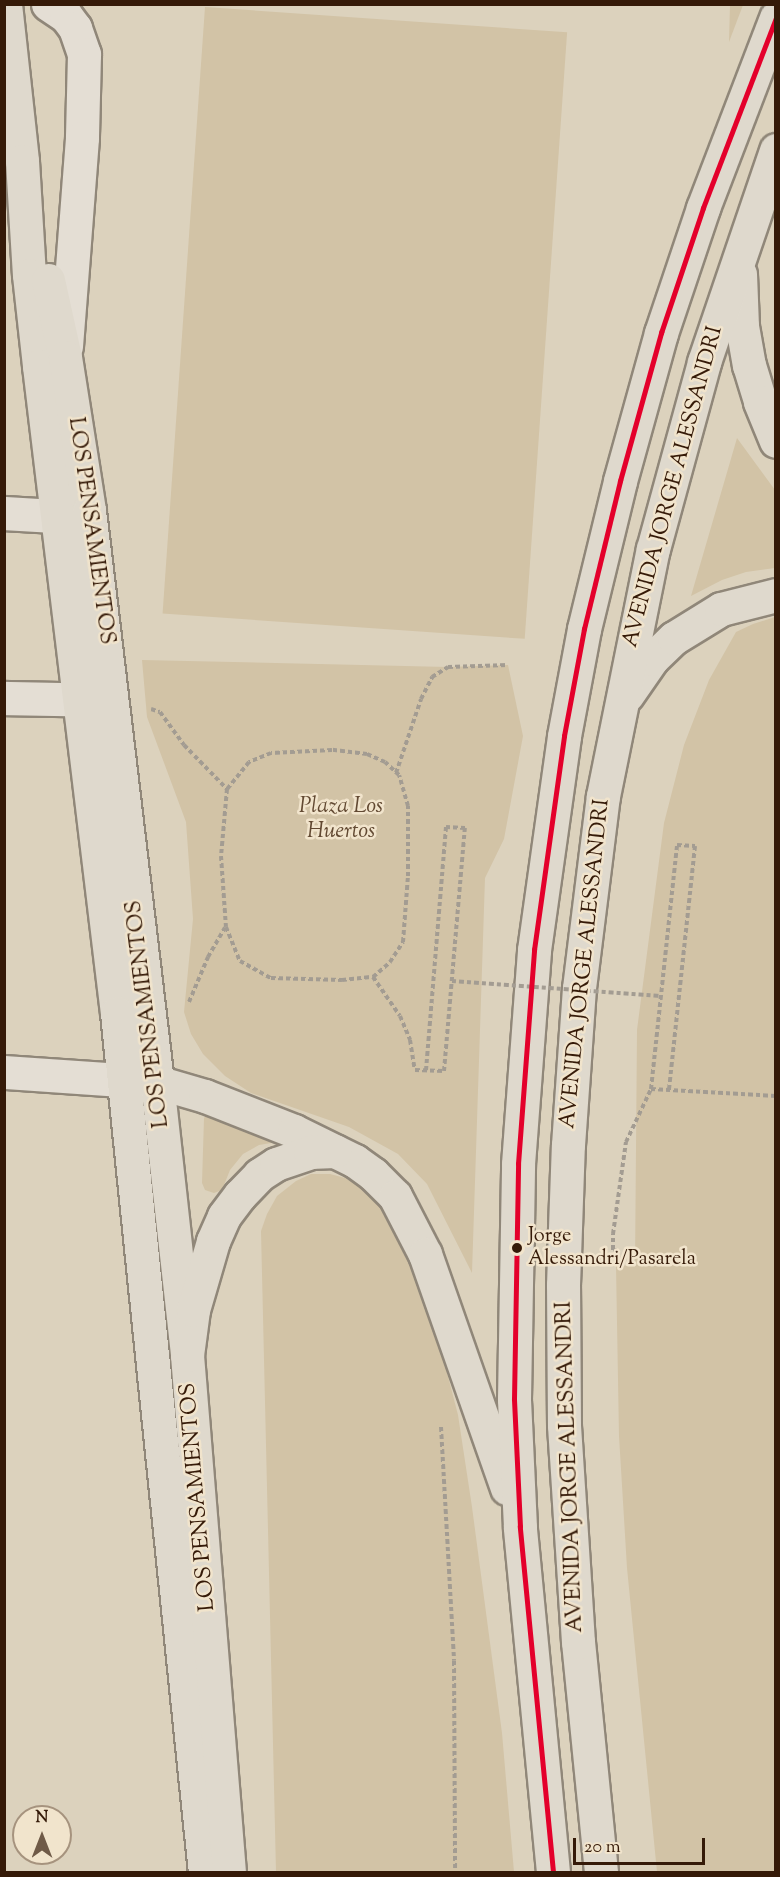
<!DOCTYPE html>
<style>
body{margin:0}
#map{position:relative;width:780px;height:1877px;overflow:hidden;background:#dcd2bd;font-family:"Sorts Mill Goudy",serif}
div>[style]{position:absolute}
.green>*{inset:0;background:#d2c3a6;transform-origin:0 0}
.path>*{height:4px;margin-top:-2px;transform-origin:0;background:repeating-linear-gradient(90deg,#a39c92 0 4.5px,transparent 0 7.5px)}
.roads{filter:drop-shadow(2px 0 #908779) drop-shadow(-2px 0 #908779) drop-shadow(0 2px #908779) drop-shadow(0 -2px #908779)}
.minor>*{height:33px;margin:-16.5px;padding:0 16.5px;transform-origin:16.5px;border-radius:16.5px;background:#e4ded4}
.major>*{height:33px;margin:-16.5px;padding:0 16.5px;transform-origin:16.5px;border-radius:16.5px;background:#dfd9cd}
.highway>*{height:33px;margin:-16.5px;padding:0 16.5px;transform-origin:16.5px;border-radius:16.5px;background:#dfd9cd}
.path-bridge>*{height:4px;margin-top:-2px;transform-origin:0;background:repeating-linear-gradient(90deg,#a39c92 0 4.5px,transparent 0 7.5px)}
.bus-1>*{height:4.5px;margin:-2.25px;padding:0 2.25px;transform-origin:2.25px;border-radius:2.25px;background:#e4002b}
.dots>*{width:16px;height:16px;translate:-50% -50%;box-sizing:border-box;border:3px solid #f1e4cc;border-radius:50%}
span{translate:-50% -50%;white-space:nowrap;text-align:center;line-height:1.15;-webkit-text-stroke:5px #f1e4cc;paint-order:stroke}
.bus-label{font-size:20px;color:#351a08}
.left{translate:0 -50%;text-align:left}
.street-label{font-size:22px;color:#351a08}
.park-label{font-size:22px;color:#624932;font-style:italic}
.frame{position:absolute;inset:0;border:6px solid #351a08;pointer-events:none}
.north{position:absolute;left:12px;top:1805px;width:60px;height:60px;box-sizing:border-box;background:#f1e4cc;border:2px solid #a6937e;border-radius:50%;rotate:0deg;font-size:16px;font-weight:700;line-height:24px;text-align:center;color:#351a08}
.north::after{content:'';display:block;margin:auto;width:21px;height:27px;background:#6f5a47;clip-path:polygon(50% 0,100% 100%,50% 72%,0 100%)}
.scale{position:absolute;left:573px;top:1838px;width:132px;height:27px;box-sizing:border-box;border:3px solid #351a08;border-top:0;padding-left:8px;font-size:18px;line-height:21px;white-space:nowrap;color:#351a08;-webkit-text-stroke:4px #f1e4cc;paint-order:stroke}
</style>
<div id="map">
<div class="green">
<div style="clip-path:polygon(730px 5px,743px 5px,729px 42px)"></div>
<div style="left:205px;top:7px;width:363px;height:608px;rotate:4deg"></div>
<div style="clip-path:polygon(737px 438px,775px 490px,775px 568px,746px 572px,722px 580px,691px 596px)"></div>
<div style="clip-path:polygon(775px 617px,775px 1872px,657px 1872px,627px 1568px,619px 1436px,616px 1266px,635px 1265px,637px 1030px,664px 823px,684px 745px,709px 680px,736px 632px,753px 624px)"></div>
<div style="clip-path:polygon(142px 660px,448px 667px,508px 665px,523px 736px,504px 839px,485px 878px,472px 1273px,427px 1184px,398px 1154px,349px 1127px,251px 1093px,225px 1076px,203px 1054px,191px 1034px,184px 1012px,193px 919px,186px 822px,147px 717px)"></div>
<div style="clip-path:polygon(208px 1113px,289px 1140px,259px 1145px,243px 1154px,230px 1170px,222px 1190px,214px 1193px,205px 1190px,202px 1183px,204px 1118px)"></div>
<div style="clip-path:polygon(311px 1174px,330px 1174px,349px 1179px,379px 1203px,404px 1252px,436px 1330px,458px 1415px,472px 1507px,502px 1733px,514px 1872px,276px 1872px,261px 1231px,267px 1214px,277px 1196px,296px 1181px)"></div>
</div>
<div class="path">
<div style="left:151px;top:709px;width:9px;rotate:18deg"></div>
<div style="left:160px;top:712px;width:41px;rotate:54deg"></div>
<div style="left:184px;top:745px;width:62px;rotate:45.7deg"></div>
<div style="left:227px;top:789px;width:67px;rotate:95.1deg"></div>
<div style="left:221px;top:856px;width:71px;rotate:86deg"></div>
<div style="left:226px;top:927px;width:37px;rotate:68deg"></div>
<div style="left:240px;top:961px;width:35px;rotate:29deg"></div>
<div style="left:271px;top:978px;width:71px;rotate:1.6deg"></div>
<div style="left:342px;top:980px;width:31px;rotate:-6deg"></div>
<div style="left:373px;top:977px;width:23px;rotate:-41deg"></div>
<div style="left:390px;top:962px;width:24px;rotate:-57deg"></div>
<div style="left:403px;top:942px;width:66px;rotate:-85.7deg"></div>
<div style="left:408px;top:876px;width:70px;rotate:-90deg"></div>
<div style="left:408px;top:806px;width:32px;rotate:-106deg"></div>
<div style="left:399px;top:775px;width:19px;rotate:-137deg"></div>
<div style="left:385px;top:762px;width:20px;rotate:-156deg"></div>
<div style="left:367px;top:754px;width:35px;rotate:-173deg"></div>
<div style="left:332px;top:750px;width:61px;rotate:177.2deg"></div>
<div style="left:271px;top:753px;width:24px;rotate:158deg"></div>
<div style="left:249px;top:762px;width:35px;rotate:129deg"></div>
<div style="left:396px;top:773px;width:78px;rotate:-71.3deg"></div>
<div style="left:421px;top:699px;width:25px;rotate:-63deg"></div>
<div style="left:432px;top:677px;width:19px;rotate:-32deg"></div>
<div style="left:448px;top:667px;width:60px;rotate:-1.9deg"></div>
<div style="left:373px;top:977px;width:47px;rotate:55.3deg"></div>
<div style="left:400px;top:1016px;width:26px;rotate:67deg"></div>
<div style="left:410px;top:1040px;width:30px;rotate:81deg"></div>
<div style="left:415px;top:1070px;width:29px;rotate:2deg"></div>
<div style="left:444px;top:1071px;width:244px;rotate:-85.1deg"></div>
<div style="left:465px;top:828px;width:19px;rotate:-177deg"></div>
<div style="left:446px;top:827px;width:244px;rotate:94.7deg"></div>
<div style="left:189px;top:1002px;width:49px;rotate:-67.1deg"></div>
<div style="left:208px;top:957px;width:34px;rotate:-60deg"></div>
<div style="left:651px;top:1089px;width:125px;rotate:3.2deg"></div>
<div style="left:617px;top:1250px;width:4px;rotate:180deg"></div>
<div style="left:613px;top:1250px;width:16px;rotate:-90deg"></div>
<div style="left:613px;top:1234px;width:93px;rotate:-82deg"></div>
<div style="left:626px;top:1142px;width:59px;rotate:-64.7deg"></div>
<div style="left:651px;top:1089px;width:245px;rotate:-83.9deg"></div>
<div style="left:677px;top:845px;width:18px;rotate:3deg"></div>
<div style="left:695px;top:846px;width:245px;rotate:96.1deg"></div>
<div style="left:441px;top:1427px;width:234px;rotate:86.8deg"></div>
<div style="left:454px;top:1661px;width:211px;rotate:89.7deg"></div>
</div>
<div class="roads">
<div class="minor">
<div style="left:48px;top:4px;width:22px;rotate:34deg"></div>
<div style="left:66px;top:16px;width:15px;rotate:53deg"></div>
<div style="left:75px;top:28px;width:28px;rotate:71deg"></div>
<div style="left:84px;top:54px;width:84px;rotate:91.4deg"></div>
<div style="left:82px;top:138px;width:209px;rotate:94.4deg"></div>
<div style="left:4px;top:513px;width:51px;rotate:3.4deg"></div>
<div style="left:4px;top:698px;width:104px;rotate:1.1deg"></div>
<div style="left:4px;top:1072px;width:148px;rotate:3.9deg"></div>
</div>
<div class="major">
<div style="left:5px;top:4px;width:158px;rotate:83.8deg"></div>
<div style="left:22px;top:161px;width:114px;rotate:86.5deg"></div>
<div style="left:29px;top:275px;width:92px;rotate:83.7deg"></div>
<div style="left:39px;top:366px;width:652px;rotate:83.13deg"></div>
<div style="left:117px;top:1013px;width:863px;rotate:84.15deg"></div>
<div style="left:48px;top:280px;width:79px;rotate:77.6deg"></div>
<div style="left:65px;top:357px;width:156px;rotate:81.1deg"></div>
<div style="left:89px;top:511px;width:575px;rotate:83.21deg"></div>
<div style="left:157px;top:1082px;width:275px;rotate:83.7deg"></div>
<div style="left:187px;top:1355px;width:519px;rotate:85.36deg"></div>
</div>
<div class="highway">
<div style="left:740px;top:274px;width:52px;rotate:87.8deg"></div>
<div style="left:742px;top:326px;width:40px;rotate:80deg"></div>
<div style="left:749px;top:365px;width:39px;rotate:73deg"></div>
<div style="left:760px;top:402px;width:42px;rotate:67.7deg"></div>
<div style="left:627px;top:695px;width:44px;rotate:-55.2deg"></div>
<div style="left:652px;top:659px;width:30px;rotate:-44deg"></div>
<div style="left:674px;top:638px;width:55px;rotate:-31.7deg"></div>
<div style="left:721px;top:609px;width:57px;rotate:-14.3deg"></div>
<div style="left:157px;top:1082px;width:50px;rotate:16.3deg"></div>
<div style="left:205px;top:1096px;width:96px;rotate:21.5deg"></div>
<div style="left:294px;top:1131px;width:68px;rotate:26.2deg"></div>
<div style="left:355px;top:1161px;width:22px;rotate:36deg"></div>
<div style="left:373px;top:1174px;width:31px;rotate:45deg"></div>
<div style="left:395px;top:1196px;width:65px;rotate:62.7deg"></div>
<div style="left:425px;top:1254px;width:248px;rotate:70.7deg"></div>
<div style="left:187px;top:1355px;width:45px;rotate:-82.4deg"></div>
<div style="left:193px;top:1310px;width:72px;rotate:-73.8deg"></div>
<div style="left:213px;top:1241px;width:27px;rotate:-66deg"></div>
<div style="left:224px;top:1216px;width:26px;rotate:-53deg"></div>
<div style="left:240px;top:1195px;width:28px;rotate:-46deg"></div>
<div style="left:259px;top:1175px;width:20px;rotate:-33deg"></div>
<div style="left:276px;top:1164px;width:36px;rotate:-19deg"></div>
<div style="left:310px;top:1152px;width:25px;rotate:-2deg"></div>
<div style="left:553px;top:1872px;width:347px;rotate:-95.5deg"></div>
<div style="left:520px;top:1527px;width:128px;rotate:-92.7deg"></div>
<div style="left:514px;top:1399px;width:235px;rotate:-89deg"></div>
<div style="left:518px;top:1164px;width:215px;rotate:-85.7deg"></div>
<div style="left:534px;top:950px;width:216px;rotate:-82deg"></div>
<div style="left:564px;top:736px;width:109px;rotate:-79.4deg"></div>
<div style="left:584px;top:629px;width:152px;rotate:-76.3deg"></div>
<div style="left:620px;top:481px;width:154px;rotate:-74.5deg"></div>
<div style="left:661px;top:333px;width:132px;rotate:-71.4deg"></div>
<div style="left:703px;top:208px;width:204px;rotate:-69deg"></div>
<div style="left:601px;top:1872px;width:231px;rotate:-95.7deg"></div>
<div style="left:578px;top:1642px;width:217px;rotate:-93.7deg"></div>
<div style="left:564px;top:1425px;width:140px;rotate:-90.4deg"></div>
<div style="left:563px;top:1285px;width:140px;rotate:-88deg"></div>
<div style="left:568px;top:1145px;width:157px;rotate:-86deg"></div>
<div style="left:579px;top:988px;width:193px;rotate:-82.9deg"></div>
<div style="left:603px;top:796px;width:252px;rotate:-78.6deg"></div>
<div style="left:653px;top:549px;width:194px;rotate:-74.7deg"></div>
<div style="left:704px;top:362px;width:224px;rotate:-71.2deg"></div>
</div>
</div>
<div class="path-bridge">
<div style="left:452px;top:981px;width:209px;rotate:4.1deg"></div>
</div>
<div class="bus-1">
<div style="left:553px;top:1872px;width:347px;rotate:-95.5deg"></div>
<div style="left:520px;top:1527px;width:128px;rotate:-92.7deg"></div>
<div style="left:514px;top:1399px;width:235px;rotate:-89deg"></div>
<div style="left:518px;top:1164px;width:215px;rotate:-85.7deg"></div>
<div style="left:534px;top:950px;width:216px;rotate:-82deg"></div>
<div style="left:564px;top:736px;width:109px;rotate:-79.4deg"></div>
<div style="left:584px;top:629px;width:152px;rotate:-76.3deg"></div>
<div style="left:620px;top:481px;width:154px;rotate:-74.5deg"></div>
<div style="left:661px;top:333px;width:132px;rotate:-71.4deg"></div>
<div style="left:703px;top:208px;width:204px;rotate:-69deg"></div>
</div>
<div class="dots">
<div style="left:517px;top:1248px;background:#351a08"></div>
</div>
<div class="bus-label">
<span class="left" style="left:528px;top:1248px">Jorge<br>Alessandri/Pasarela</span>
</div>
<div class="street-label">
<span style="left:674px;top:487px;rotate:-75deg">AVENIDA JORGE ALESSANDRI</span>
<span style="left:90px;top:531px;rotate:82deg">LOS PENSAMIENTOS</span>
<span style="left:586px;top:964px;rotate:-84deg">AVENIDA JORGE ALESSANDRI</span>
<span style="left:149px;top:1014px;rotate:-97deg">LOS PENSAMIENTOS</span>
<span style="left:571px;top:1467px;rotate:-92deg">AVENIDA JORGE ALESSANDRI</span>
<span style="left:199px;top:1497px;rotate:-95deg">LOS PENSAMIENTOS</span>
</div>
<div class="park-label">
<span style="left:341px;top:820px">Plaza Los<br>Huertos</span>
</div>
<div class="frame"></div>
<div class="north">N</div>
<div class="scale">20 m</div>
</div>
